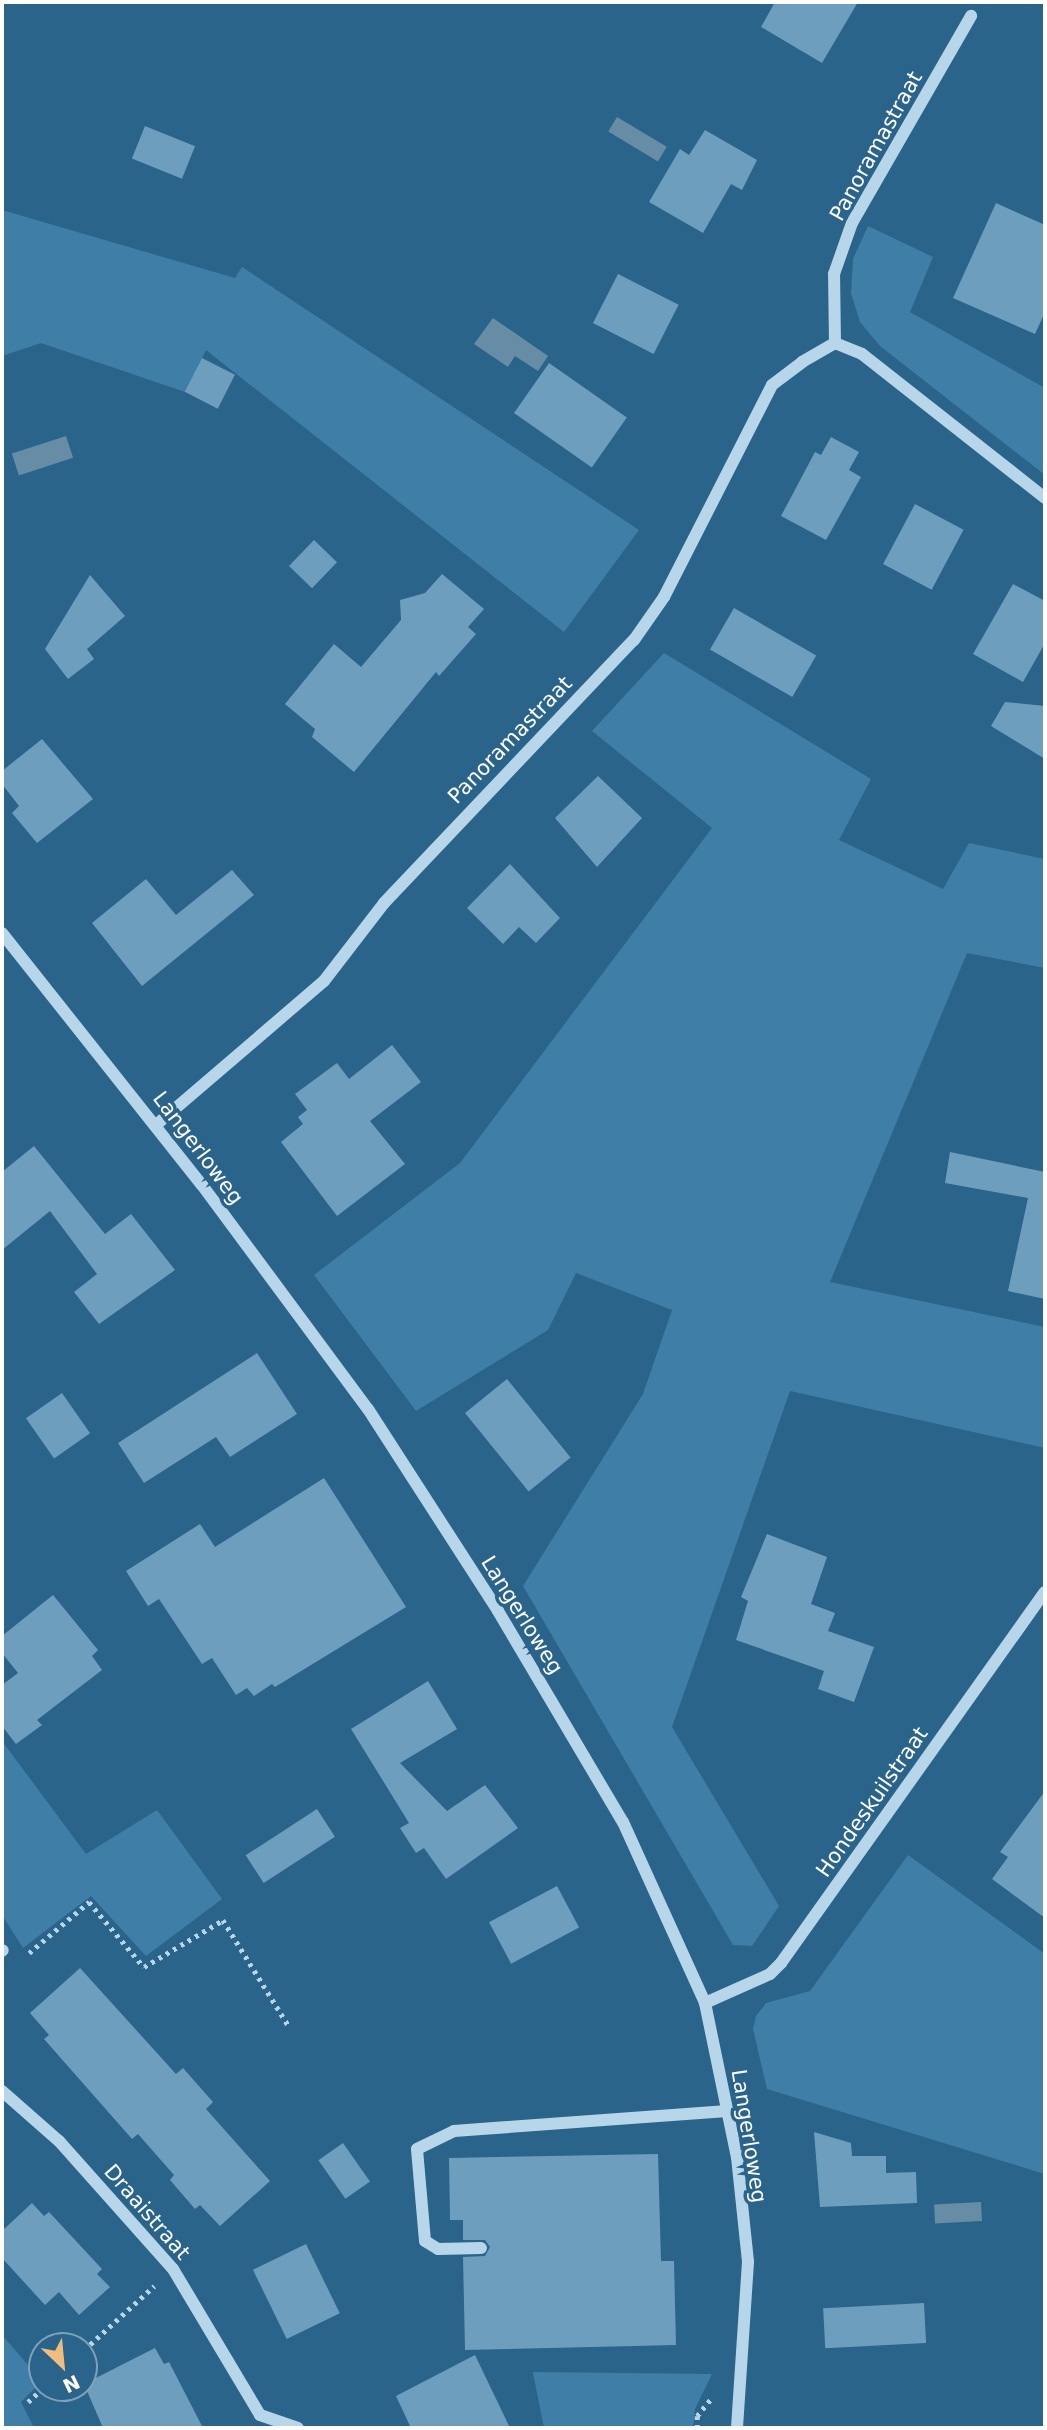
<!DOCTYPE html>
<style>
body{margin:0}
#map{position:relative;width:1047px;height:2430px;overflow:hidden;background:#2a648a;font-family:"DejaVu Sans",sans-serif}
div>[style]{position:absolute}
.green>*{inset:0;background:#3f7ea6}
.water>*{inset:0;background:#678ca6;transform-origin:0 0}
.building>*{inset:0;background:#6e9ebd;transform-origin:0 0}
.path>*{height:4.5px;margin-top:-2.25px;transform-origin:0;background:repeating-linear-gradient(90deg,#b8d6e9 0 3.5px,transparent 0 8.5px)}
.minor>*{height:12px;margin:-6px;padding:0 6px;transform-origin:6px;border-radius:6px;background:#b8d6e9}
span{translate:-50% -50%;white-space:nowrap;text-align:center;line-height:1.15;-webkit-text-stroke:7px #2a648a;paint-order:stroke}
.street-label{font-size:21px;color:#fff}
.frame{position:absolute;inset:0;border:4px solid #fff;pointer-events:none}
.north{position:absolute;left:28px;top:2332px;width:70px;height:70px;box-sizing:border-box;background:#2a648a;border:2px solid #7fa2b9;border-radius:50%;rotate:154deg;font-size:19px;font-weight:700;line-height:28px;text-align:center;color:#fff}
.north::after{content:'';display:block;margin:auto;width:24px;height:32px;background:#efbd7f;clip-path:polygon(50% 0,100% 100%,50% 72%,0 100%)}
</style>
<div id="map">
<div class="green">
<div style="clip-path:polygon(2px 210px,235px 278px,242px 267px,639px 530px,564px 632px,206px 350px,185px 392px,41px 343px,2px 356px)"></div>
<div style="clip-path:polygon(868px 226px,933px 257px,910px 312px,1045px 388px,1045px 475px,880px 346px,860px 322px,851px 293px,853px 259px)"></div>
<div style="clip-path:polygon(664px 653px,871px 779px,839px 840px,943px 889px,969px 843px,1045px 859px,1045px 968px,967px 953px,830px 1282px,1045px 1327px,1045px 1448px,790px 1391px,672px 1727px,779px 1906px,752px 1946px,733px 1945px,523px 1586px,643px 1394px,672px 1310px,576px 1273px,548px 1330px,416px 1411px,314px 1275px,460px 1163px,712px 828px,592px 731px)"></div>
<div style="clip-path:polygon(2px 1741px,86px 1854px,157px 1810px,222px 1899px,146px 1956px,91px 1896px,23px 1948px,2px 1915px)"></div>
<div style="clip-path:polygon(908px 1855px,1045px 1954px,1045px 2174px,767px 2089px,753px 2029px,756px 2016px,766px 2003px,810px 1991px)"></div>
<div style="clip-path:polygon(2px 2335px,42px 2381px,21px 2402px,34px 2428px,2px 2428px)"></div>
<div style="clip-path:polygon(533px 2373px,533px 2372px,712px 2374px,695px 2409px,693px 2428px,544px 2428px)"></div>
</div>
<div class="water">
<div style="left:617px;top:117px;width:58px;height:17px;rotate:31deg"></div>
<div style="clip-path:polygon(493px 318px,548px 356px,538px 371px,515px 356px,508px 367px,474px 344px)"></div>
<div style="left:66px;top:436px;width:23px;height:57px;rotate:72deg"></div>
<div style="left:981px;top:2202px;width:19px;height:47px;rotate:87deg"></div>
</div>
<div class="building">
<div style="clip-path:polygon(775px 2px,858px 2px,822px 63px,761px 27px)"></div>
<div style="left:145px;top:126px;width:54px;height:35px;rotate:22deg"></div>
<div style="clip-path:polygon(705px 130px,757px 160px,742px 190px,731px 184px,703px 233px,649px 202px,680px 149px,689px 155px)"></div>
<div style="clip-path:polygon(996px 203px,1045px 225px,1045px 312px,1035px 334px,953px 298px)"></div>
<div style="left:618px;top:274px;width:68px;height:55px;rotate:27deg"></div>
<div style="left:202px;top:358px;width:37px;height:38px;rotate:27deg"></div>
<div style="left:549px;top:363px;width:95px;height:61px;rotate:35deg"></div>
<div style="clip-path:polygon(831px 437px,859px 452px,849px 470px,861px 477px,826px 540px,781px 516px,815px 452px,821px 455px)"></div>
<div style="left:915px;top:504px;width:55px;height:68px;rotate:28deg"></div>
<div style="left:314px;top:540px;width:32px;height:36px;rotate:44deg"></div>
<div style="clip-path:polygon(442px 574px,484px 609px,468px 627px,476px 634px,439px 676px,436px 672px,354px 772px,312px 737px,315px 729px,285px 704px,334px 644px,361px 667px,401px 620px,400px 600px,425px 593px)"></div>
<div style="clip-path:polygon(90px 575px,125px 616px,87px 649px,94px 659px,68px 679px,45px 649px)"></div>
<div style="clip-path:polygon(1013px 584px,1045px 601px,1045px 643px,1023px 682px,973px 654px)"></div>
<div style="left:734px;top:608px;width:95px;height:48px;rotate:30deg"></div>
<div style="clip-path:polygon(1005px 702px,1045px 706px,1045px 759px,991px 726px)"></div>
<div style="clip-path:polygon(42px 739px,93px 799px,37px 843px,12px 813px,19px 806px,2px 784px,2px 771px)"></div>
<div style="clip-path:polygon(598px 776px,642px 818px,597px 867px,555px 818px)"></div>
<div style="clip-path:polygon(510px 864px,560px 918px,536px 943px,519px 927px,503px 944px,467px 908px)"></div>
<div style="clip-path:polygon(232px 870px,254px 895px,142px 986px,92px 923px,146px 879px,176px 915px)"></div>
<div style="clip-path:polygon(392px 1045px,421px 1082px,370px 1121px,405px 1164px,337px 1216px,281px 1142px,303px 1124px,298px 1117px,307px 1110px,295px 1094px,337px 1063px,349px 1079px)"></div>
<div style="clip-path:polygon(34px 1146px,105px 1234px,131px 1214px,175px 1270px,99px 1324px,74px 1292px,97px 1274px,50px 1211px,2px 1250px,2px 1172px)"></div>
<div style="clip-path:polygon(950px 1152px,1045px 1172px,1045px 1299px,1008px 1291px,1028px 1198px,945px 1183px)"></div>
<div style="clip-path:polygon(257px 1353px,297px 1414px,230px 1457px,216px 1437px,144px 1483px,118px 1443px)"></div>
<div style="left:507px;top:1379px;width:101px;height:54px;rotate:51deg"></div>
<div style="left:62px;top:1393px;width:49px;height:44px;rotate:55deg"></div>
<div style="clip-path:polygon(324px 1478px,406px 1607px,275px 1687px,272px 1684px,254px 1696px,247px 1688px,236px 1695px,212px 1658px,202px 1664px,159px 1599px,148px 1606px,126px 1571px,200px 1524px,215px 1547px)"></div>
<div style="clip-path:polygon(767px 1534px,827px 1557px,811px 1604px,835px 1613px,828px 1631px,874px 1647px,854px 1702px,818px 1689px,824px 1671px,736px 1640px,748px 1601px,741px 1597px)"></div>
<div style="clip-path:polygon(53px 1595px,98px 1650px,92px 1656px,102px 1670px,37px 1720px,42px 1725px,16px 1744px,2px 1726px,2px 1685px,18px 1673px,2px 1653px,2px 1636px)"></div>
<div style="clip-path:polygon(428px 1681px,457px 1729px,400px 1763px,447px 1811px,485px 1785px,518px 1828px,446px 1879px,424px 1848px,416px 1853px,400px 1828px,409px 1823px,351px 1729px)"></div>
<div style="clip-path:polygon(1045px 1791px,1045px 1918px,992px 1879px,1008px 1857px,1000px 1852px)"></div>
<div style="left:317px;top:1809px;width:33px;height:85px;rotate:57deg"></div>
<div style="left:557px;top:1886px;width:47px;height:77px;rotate:62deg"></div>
<div style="clip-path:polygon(80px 1968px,176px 2074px,183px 2068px,213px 2102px,206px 2109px,270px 2181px,220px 2226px,200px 2205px,195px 2209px,170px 2180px,174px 2175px,138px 2134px,132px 2139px,44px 2039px,49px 2035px,30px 2013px)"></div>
<div style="clip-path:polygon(814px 2132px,851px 2143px,852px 2156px,886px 2156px,886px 2173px,916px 2172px,917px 2203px,820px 2207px)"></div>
<div style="left:343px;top:2143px;width:47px;height:30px;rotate:55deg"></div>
<div style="clip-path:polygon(658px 2154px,661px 2261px,674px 2261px,676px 2345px,465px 2350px,463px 2257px,485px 2256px,490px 2247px,485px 2240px,463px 2240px,463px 2220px,450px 2220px,449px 2158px)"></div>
<div style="clip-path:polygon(32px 2203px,44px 2216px,49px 2212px,102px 2269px,97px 2274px,110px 2287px,79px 2315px,59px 2292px,45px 2305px,2px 2258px,2px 2231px)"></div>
<div style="left:306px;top:2244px;width:77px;height:59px;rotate:64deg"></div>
<div style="left:924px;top:2303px;width:40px;height:101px;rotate:87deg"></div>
<div style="clip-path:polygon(155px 2348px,164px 2364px,169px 2362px,203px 2428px,103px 2428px,84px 2384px)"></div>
<div style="clip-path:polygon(475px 2355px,510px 2428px,411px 2428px,396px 2396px)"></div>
</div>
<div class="path">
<div style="left:29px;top:1953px;width:79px;rotate:-40.4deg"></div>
<div style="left:89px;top:1902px;width:85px;rotate:49.8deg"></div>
<div style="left:144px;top:1967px;width:92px;rotate:-30.7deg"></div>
<div style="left:223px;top:1920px;width:127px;rotate:58.2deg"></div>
<div style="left:84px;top:2350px;width:95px;rotate:-42.4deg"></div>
<div style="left:28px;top:2402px;width:21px;rotate:-43deg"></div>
<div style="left:697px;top:2428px;width:12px;rotate:-90deg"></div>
<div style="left:697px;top:2416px;width:22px;rotate:-51deg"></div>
</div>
<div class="minor">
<div style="left:835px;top:343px;width:69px;rotate:-90.8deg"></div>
<div style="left:834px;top:274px;width:54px;rotate:-70.6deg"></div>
<div style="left:852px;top:223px;width:239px;rotate:-60.1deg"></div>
<div style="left:2px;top:933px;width:322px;rotate:51.6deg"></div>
<div style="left:202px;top:1185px;width:279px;rotate:53.5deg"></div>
<div style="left:368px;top:1409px;width:240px;rotate:57.2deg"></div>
<div style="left:498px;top:1611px;width:245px;rotate:59.4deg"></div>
<div style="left:623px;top:1822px;width:199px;rotate:65.6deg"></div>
<div style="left:705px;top:2003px;width:157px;rotate:78.3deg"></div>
<div style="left:737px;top:2157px;width:106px;rotate:84deg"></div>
<div style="left:748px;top:2262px;width:166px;rotate:93.8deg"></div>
<div style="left:156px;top:1125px;width:221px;rotate:-40.6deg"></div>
<div style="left:324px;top:981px;width:98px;rotate:-52.4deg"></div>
<div style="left:384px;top:903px;width:363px;rotate:-46.5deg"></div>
<div style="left:634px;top:640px;width:52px;rotate:-55.1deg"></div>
<div style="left:664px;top:597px;width:238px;rotate:-63deg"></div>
<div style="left:772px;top:385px;width:38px;rotate:-37deg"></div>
<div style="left:802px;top:362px;width:38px;rotate:-30deg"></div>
<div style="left:835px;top:343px;width:29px;rotate:22deg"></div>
<div style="left:862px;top:354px;width:233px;rotate:38.2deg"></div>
<div style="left:2px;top:1951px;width:1px;rotate:-45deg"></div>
<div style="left:705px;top:2003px;width:71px;rotate:-24deg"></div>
<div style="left:770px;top:1974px;width:16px;rotate:-45deg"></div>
<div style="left:781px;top:1963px;width:455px;rotate:-54.6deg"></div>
<div style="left:2px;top:2091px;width:76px;rotate:41.3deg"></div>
<div style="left:59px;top:2141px;width:171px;rotate:48.3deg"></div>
<div style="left:173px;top:2269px;width:170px;rotate:59.2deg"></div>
<div style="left:260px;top:2415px;width:40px;rotate:18.9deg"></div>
<div style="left:481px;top:2248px;width:43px;rotate:178.7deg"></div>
<div style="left:438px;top:2249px;width:15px;rotate:-148deg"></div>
<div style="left:425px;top:2241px;width:92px;rotate:-95deg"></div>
<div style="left:417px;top:2149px;width:41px;rotate:-25.9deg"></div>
<div style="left:454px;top:2131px;width:274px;rotate:-4.2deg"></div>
</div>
<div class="street-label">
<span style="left:876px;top:146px;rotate:-61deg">Panoramastraat</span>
<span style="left:510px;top:740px;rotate:-46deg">Panoramastraat</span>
<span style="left:198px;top:1148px;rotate:53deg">Langerloweg</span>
<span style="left:522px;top:1615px;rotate:58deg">Langerloweg</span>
<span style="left:872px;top:1802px;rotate:-55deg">Hondeskuilstraat</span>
<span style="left:749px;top:2136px;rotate:81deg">Langerloweg</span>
<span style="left:147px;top:2212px;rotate:49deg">Draaistraat</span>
</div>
<div class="frame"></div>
<div class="north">N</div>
</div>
